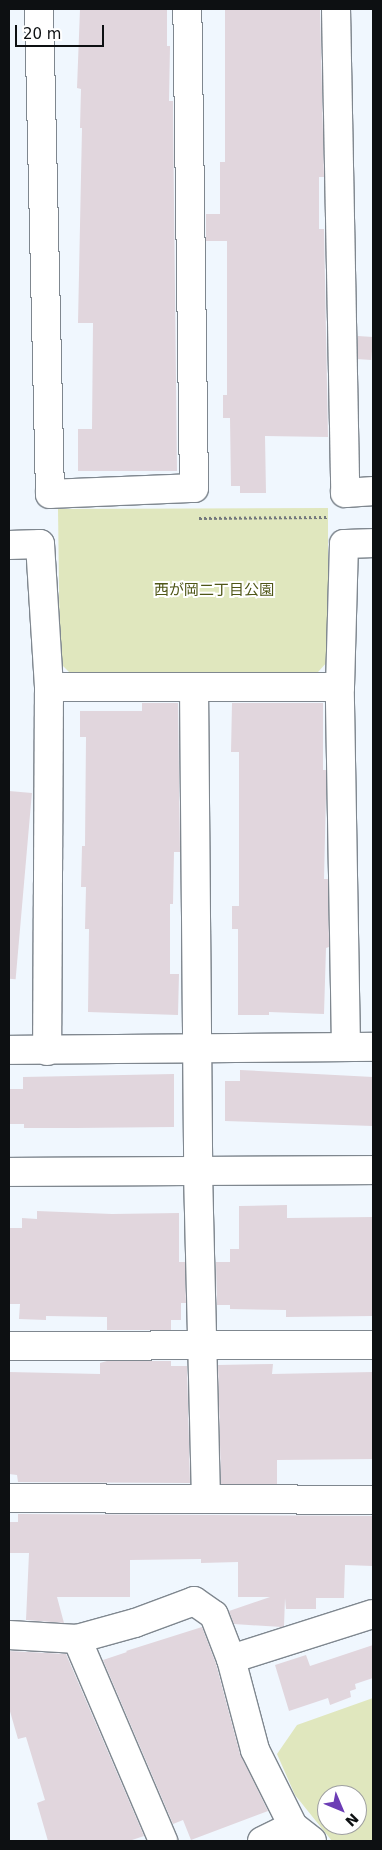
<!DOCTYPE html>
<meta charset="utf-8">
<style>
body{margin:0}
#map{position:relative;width:382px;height:1850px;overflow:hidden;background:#f0f7fe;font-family:"DejaVu Sans","Noto Sans JP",sans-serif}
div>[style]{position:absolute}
.green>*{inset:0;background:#e0e7be}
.building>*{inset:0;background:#e1d6dd;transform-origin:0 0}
.path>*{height:3px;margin-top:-1.5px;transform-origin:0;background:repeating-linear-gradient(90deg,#74797d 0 2.5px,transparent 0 5px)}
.roads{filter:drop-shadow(1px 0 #7f878f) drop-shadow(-1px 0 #7f878f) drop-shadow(0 1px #7f878f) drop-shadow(0 -1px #7f878f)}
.minor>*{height:28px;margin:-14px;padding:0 14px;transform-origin:14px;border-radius:14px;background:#fff}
.tertiary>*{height:28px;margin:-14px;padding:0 14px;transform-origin:14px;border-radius:14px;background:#fff}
span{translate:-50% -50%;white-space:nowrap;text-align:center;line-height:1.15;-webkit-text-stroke:4px #fff;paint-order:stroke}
.park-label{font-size:15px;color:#4f5617}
.frame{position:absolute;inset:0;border:10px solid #0d1012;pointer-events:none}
.north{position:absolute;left:317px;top:1785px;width:50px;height:50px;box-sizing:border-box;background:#fff;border:1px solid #9e9fa0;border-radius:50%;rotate:135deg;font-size:14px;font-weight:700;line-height:20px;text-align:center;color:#0d1012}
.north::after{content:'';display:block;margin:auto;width:18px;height:22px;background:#6c3db5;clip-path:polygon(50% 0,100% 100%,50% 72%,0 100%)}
.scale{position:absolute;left:15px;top:25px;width:89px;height:22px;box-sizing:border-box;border:2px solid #0d1012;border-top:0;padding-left:6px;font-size:15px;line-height:18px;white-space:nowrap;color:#0d1012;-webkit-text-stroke:4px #fff;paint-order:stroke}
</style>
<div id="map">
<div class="green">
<div style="clip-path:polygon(328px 508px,328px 661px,318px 672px,71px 674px,60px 663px,58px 509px)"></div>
<div style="clip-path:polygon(evenodd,373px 1698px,373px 1841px,332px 1841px,295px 1795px,277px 1754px,297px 1725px,373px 1698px,327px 1795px,357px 1795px,357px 1825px,327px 1825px,327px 1795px)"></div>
</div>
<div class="building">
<div style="clip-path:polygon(80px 9px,167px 9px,167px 46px,170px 46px,169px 101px,173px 101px,173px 112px,177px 471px,78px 471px,78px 429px,92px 429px,93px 323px,78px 323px,82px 128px,80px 128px,81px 89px,77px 88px)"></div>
<div style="clip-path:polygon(225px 9px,320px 9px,324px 177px,319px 177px,319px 229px,324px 229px,328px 437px,265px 436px,266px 493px,240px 493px,240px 486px,231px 486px,230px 418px,223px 418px,223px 395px,227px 395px,227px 241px,206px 241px,206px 214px,220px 214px,220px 162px,225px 162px)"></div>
<div style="left:358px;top:336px;width:15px;height:23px;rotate:4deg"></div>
<div style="clip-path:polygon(142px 703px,178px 703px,180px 852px,174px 852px,173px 904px,170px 904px,170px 974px,179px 974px,178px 1015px,88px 1012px,89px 929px,85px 929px,86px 887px,81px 887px,82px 846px,85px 846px,86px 737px,80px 737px,80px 711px,142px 711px)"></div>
<div style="clip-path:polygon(232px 703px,323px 703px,323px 770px,326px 770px,326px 794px,324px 879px,328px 879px,329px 940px,329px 947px,326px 948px,324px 1014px,269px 1012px,269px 1015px,238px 1015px,238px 929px,232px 929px,232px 906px,239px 906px,239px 752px,231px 752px)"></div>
<div style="left:9px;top:791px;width:23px;height:187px;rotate:5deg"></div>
<div style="clip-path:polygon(240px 1070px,373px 1077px,373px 1126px,225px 1121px,225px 1081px,240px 1081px)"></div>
<div style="clip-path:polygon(174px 1074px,174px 1127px,76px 1128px,24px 1128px,24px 1124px,9px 1124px,9px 1089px,23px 1089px,23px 1077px)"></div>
<div style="clip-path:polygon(287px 1205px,287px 1218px,373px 1217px,373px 1316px,286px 1317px,286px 1310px,230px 1309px,230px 1305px,217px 1305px,216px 1262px,230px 1262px,230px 1249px,239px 1249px,239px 1206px)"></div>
<div style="clip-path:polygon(37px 1211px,112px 1214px,179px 1213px,179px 1262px,185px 1262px,186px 1303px,181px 1303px,181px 1320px,171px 1320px,171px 1330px,107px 1330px,107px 1317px,46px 1316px,46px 1320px,19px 1319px,20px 1304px,9px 1304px,9px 1228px,22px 1228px,22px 1218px,37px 1219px)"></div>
<div style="clip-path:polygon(107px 1361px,171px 1361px,171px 1366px,187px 1366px,190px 1483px,18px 1482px,17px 1475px,9px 1474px,9px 1372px,100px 1374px,100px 1363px)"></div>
<div style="clip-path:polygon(273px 1364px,272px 1374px,373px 1372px,373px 1459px,277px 1460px,277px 1484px,221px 1484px,218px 1365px)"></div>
<div style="clip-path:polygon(18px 1514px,373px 1516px,373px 1566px,345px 1565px,344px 1598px,316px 1598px,316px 1609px,286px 1609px,285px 1598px,284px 1626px,282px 1627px,234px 1624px,229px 1611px,270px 1597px,238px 1597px,238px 1562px,201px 1563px,201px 1559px,130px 1560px,130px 1597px,57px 1597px,64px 1623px,26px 1620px,29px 1553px,9px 1553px,9px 1522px,18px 1522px)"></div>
<div style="clip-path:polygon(202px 1627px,216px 1664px,240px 1754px,268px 1811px,191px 1840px,183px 1820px,173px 1824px,103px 1660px,127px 1652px,126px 1651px)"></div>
<div style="clip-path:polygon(373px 1645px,373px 1678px,355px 1684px,356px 1689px,350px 1691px,351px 1697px,330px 1705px,328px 1698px,289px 1711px,275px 1665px,306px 1655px,310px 1666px)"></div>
<div style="clip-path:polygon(9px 1651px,66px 1654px,144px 1836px,129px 1841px,48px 1841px,37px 1803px,45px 1800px,26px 1737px,18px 1739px,9px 1708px)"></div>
</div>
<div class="path">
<div style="left:199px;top:518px;width:129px;rotate:-0.4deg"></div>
</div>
<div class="roads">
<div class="minor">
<div style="left:39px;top:9px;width:485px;rotate:88.7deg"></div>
<div style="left:50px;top:494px;width:144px;rotate:-2.4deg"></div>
<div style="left:194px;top:488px;width:479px;rotate:-90.8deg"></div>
<div style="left:336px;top:9px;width:484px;rotate:88.9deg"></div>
<div style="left:345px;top:493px;width:28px;rotate:-4deg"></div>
<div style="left:9px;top:545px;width:31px;rotate:-2deg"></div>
<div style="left:40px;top:544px;width:143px;rotate:86.4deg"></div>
<div style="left:49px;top:687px;width:364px;rotate:90.3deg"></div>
<div style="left:49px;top:687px;width:291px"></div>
<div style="left:194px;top:687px;width:485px;rotate:89.5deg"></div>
<div style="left:198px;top:1172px;width:326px;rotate:88.6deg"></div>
<div style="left:346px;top:1047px;width:360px;rotate:-91deg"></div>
<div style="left:340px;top:687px;width:143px;rotate:-88.4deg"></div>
<div style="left:344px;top:544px;width:29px;rotate:-2deg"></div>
<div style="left:9px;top:1050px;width:364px;rotate:-0.5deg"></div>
<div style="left:9px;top:1346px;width:364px;rotate:-0.2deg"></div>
<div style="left:9px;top:1498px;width:364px;rotate:0.3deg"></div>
<div style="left:9px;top:1635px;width:68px;rotate:3.4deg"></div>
<div style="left:77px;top:1639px;width:60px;rotate:-15.4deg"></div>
<div style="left:135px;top:1623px;width:63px;rotate:-20.4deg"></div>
<div style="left:194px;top:1601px;width:24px;rotate:35deg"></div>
<div style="left:214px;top:1615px;width:47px;rotate:68.9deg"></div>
<div style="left:231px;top:1659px;width:94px;rotate:75.2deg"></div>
<div style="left:255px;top:1750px;width:85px;rotate:63.4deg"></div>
<div style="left:293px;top:1826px;width:24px;rotate:38deg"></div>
<div style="left:77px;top:1639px;width:220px;rotate:66.9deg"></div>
<div style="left:231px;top:1659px;width:149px;rotate:-17.6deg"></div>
<div style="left:262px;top:1841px;width:34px;rotate:-26deg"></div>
</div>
<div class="tertiary">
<div style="left:9px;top:1172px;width:364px;rotate:-0.3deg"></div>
</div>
</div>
<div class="park-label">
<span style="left:214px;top:591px">西が岡二丁目公園</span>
</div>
<div class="frame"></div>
<div class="north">N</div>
<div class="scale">20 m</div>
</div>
